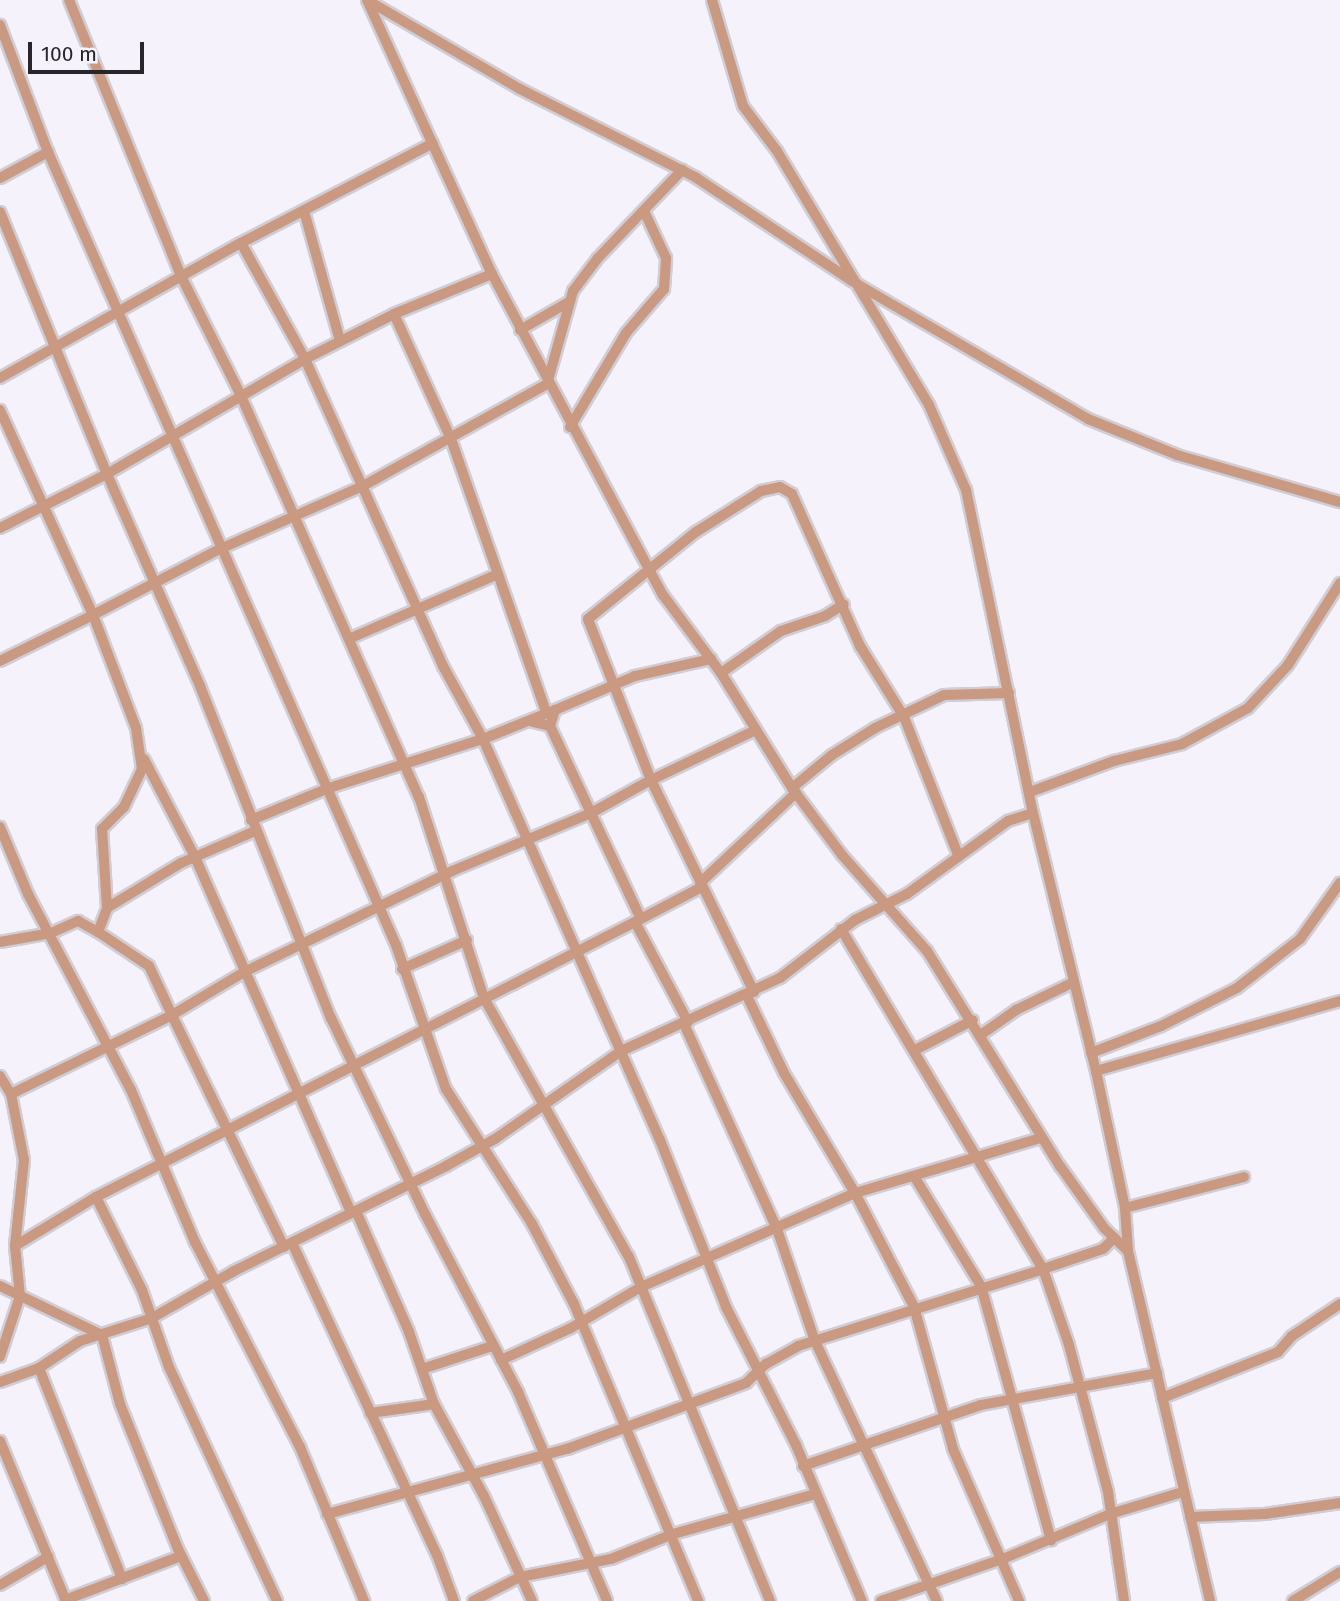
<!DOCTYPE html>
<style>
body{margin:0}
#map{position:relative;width:1340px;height:1601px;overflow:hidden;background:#f5f2fb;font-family:"Fira Sans",sans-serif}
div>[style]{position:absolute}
.roads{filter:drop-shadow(2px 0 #d0cdd5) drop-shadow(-2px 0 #d0cdd5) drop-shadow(0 2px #d0cdd5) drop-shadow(0 -2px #d0cdd5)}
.minor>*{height:10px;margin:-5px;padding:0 5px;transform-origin:5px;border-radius:5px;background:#ca9982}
span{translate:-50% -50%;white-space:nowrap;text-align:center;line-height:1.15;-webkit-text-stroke:5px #f5f2fb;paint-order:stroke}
.scale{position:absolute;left:28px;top:42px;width:116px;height:32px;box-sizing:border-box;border:4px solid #27262a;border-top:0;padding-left:9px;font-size:21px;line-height:24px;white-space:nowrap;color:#27262a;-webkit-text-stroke:5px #f5f2fb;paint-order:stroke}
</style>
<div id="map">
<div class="roads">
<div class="minor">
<div style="left:69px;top:0;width:300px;rotate:67.9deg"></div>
<div style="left:182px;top:278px;width:132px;rotate:63.4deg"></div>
<div style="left:241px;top:396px;width:439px;rotate:66.1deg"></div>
<div style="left:419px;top:797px;width:211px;rotate:72.1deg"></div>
<div style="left:484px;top:998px;width:297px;rotate:60.8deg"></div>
<div style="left:629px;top:1257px;width:372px;rotate:67.7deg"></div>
<div style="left:367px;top:0;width:301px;rotate:65.5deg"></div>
<div style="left:492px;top:274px;width:364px;rotate:62deg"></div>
<div style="left:663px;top:595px;width:97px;rotate:53.4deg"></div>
<div style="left:721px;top:673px;width:135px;rotate:58.3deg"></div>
<div style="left:792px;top:788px;width:84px;rotate:53.3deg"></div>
<div style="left:842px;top:855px;width:128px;rotate:48.5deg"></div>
<div style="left:927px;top:951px;width:253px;rotate:58.3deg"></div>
<div style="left:1060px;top:1166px;width:76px;rotate:54.6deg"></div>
<div style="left:1104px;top:1228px;width:33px;rotate:44deg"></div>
<div style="left:1128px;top:1251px;width:359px;rotate:76.8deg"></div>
<div style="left:367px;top:0;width:177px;rotate:30.2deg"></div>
<div style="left:520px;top:89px;width:196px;rotate:26.7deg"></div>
<div style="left:695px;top:177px;width:188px;rotate:33.5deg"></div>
<div style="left:852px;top:281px;width:273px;rotate:30.3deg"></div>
<div style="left:1088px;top:419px;width:96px;rotate:22deg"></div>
<div style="left:1177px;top:455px;width:170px;rotate:16.1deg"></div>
<div style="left:712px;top:0;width:110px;rotate:73.7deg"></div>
<div style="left:743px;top:106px;width:56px;rotate:52.9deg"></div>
<div style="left:777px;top:151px;width:296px;rotate:59.1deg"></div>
<div style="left:929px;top:405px;width:93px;rotate:66.5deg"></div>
<div style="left:966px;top:490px;width:330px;rotate:78.3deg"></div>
<div style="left:1033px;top:813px;width:266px;rotate:76.3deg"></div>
<div style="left:1096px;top:1071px;width:140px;rotate:78deg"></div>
<div style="left:1125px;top:1208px;width:43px;rotate:86deg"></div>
<div style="left:0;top:25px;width:136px;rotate:69.3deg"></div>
<div style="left:48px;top:152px;width:866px;rotate:66.31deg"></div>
<div style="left:396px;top:945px;width:152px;rotate:70.9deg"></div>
<div style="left:446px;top:1089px;width:160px;rotate:57.5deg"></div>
<div style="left:532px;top:1224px;width:90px;rotate:62.3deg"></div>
<div style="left:574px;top:1304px;width:322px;rotate:67.3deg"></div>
<div style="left:0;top:178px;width:55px;rotate:-28.4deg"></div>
<div style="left:304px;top:211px;width:135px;rotate:74.5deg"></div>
<div style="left:0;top:212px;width:283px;rotate:67.8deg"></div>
<div style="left:107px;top:474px;width:232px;rotate:66.3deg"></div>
<div style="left:200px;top:686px;width:357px;rotate:68.5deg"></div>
<div style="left:331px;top:1018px;width:217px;rotate:64.4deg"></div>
<div style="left:425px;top:1214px;width:201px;rotate:62.4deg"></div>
<div style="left:518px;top:1392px;width:227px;rotate:66.9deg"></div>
<div style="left:241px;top:243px;width:132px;rotate:61.1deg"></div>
<div style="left:305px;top:359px;width:337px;rotate:65.8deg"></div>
<div style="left:443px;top:666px;width:83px;rotate:61.3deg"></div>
<div style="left:483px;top:739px;width:438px;rotate:66.2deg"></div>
<div style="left:660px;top:1140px;width:180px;rotate:68.4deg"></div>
<div style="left:726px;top:1307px;width:155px;rotate:63.1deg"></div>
<div style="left:796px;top:1445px;width:169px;rotate:67.1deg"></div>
<div style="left:394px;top:314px;width:137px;rotate:65.5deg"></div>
<div style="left:451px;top:439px;width:291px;rotate:70.8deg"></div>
<div style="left:520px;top:330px;width:54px;rotate:-29.9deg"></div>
<div style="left:0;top:378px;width:276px;rotate:-29.3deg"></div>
<div style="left:241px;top:243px;width:216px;rotate:-27.5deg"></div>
<div style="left:0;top:410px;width:225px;rotate:65.6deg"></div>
<div style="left:93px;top:615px;width:104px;rotate:153.7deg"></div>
<div style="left:570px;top:427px;width:109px;rotate:-59.2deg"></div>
<div style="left:626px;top:333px;width:58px;rotate:-49.2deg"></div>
<div style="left:664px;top:289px;width:31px;rotate:-86deg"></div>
<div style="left:666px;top:258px;width:52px;rotate:-115.1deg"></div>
<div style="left:0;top:528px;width:120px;rotate:-26.8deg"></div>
<div style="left:107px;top:474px;width:229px;rotate:-30.1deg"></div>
<div style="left:305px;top:359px;width:100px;rotate:-26.8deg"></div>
<div style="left:394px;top:314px;width:106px;rotate:-22.2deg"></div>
<div style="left:351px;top:638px;width:160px;rotate:-23.5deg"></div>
<div style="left:721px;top:673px;width:73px;rotate:-35deg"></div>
<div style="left:781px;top:631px;width:46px;rotate:-18.8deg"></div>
<div style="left:825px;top:616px;width:22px;rotate:-32deg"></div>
<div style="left:533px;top:722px;width:17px;rotate:13deg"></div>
<div style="left:550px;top:726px;width:213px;rotate:64.8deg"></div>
<div style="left:550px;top:726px;width:17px;rotate:-73deg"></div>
<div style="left:555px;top:710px;width:87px;rotate:-23deg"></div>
<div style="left:635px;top:676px;width:78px;rotate:-12.6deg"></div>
<div style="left:144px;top:759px;width:110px;rotate:62.5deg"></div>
<div style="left:195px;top:857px;width:389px;rotate:66.3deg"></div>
<div style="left:792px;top:788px;width:52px;rotate:-39.5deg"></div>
<div style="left:832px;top:755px;width:51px;rotate:-32.1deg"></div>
<div style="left:875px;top:728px;width:76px;rotate:-25.6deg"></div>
<div style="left:944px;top:695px;width:65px;rotate:-1.8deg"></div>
<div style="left:1030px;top:792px;width:90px;rotate:-20.3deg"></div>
<div style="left:1114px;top:761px;width:70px;rotate:-14deg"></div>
<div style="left:1182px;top:744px;width:75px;rotate:-28.6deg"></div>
<div style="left:1248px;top:708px;width:59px;rotate:-47.1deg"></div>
<div style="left:1288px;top:665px;width:97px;rotate:-57.6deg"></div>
<div style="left:251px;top:820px;width:84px;rotate:-22.3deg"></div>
<div style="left:329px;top:788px;width:162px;rotate:-17.7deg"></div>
<div style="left:483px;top:739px;width:78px;rotate:-21.9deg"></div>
<div style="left:0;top:827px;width:73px;rotate:67.3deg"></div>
<div style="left:28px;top:894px;width:221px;rotate:62.3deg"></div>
<div style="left:131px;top:1090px;width:165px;rotate:67.2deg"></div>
<div style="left:195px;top:1242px;width:230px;rotate:62.9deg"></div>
<div style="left:300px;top:1447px;width:167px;rotate:67.4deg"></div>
<div style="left:700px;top:883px;width:132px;rotate:-43.2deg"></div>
<div style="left:107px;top:908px;width:87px;rotate:-31.3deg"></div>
<div style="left:181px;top:863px;width:81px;rotate:-23.4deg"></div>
<div style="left:841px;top:929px;width:395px;rotate:59.3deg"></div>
<div style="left:1043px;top:1269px;width:80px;rotate:71.1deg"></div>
<div style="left:1069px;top:1345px;width:152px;rotate:75.1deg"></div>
<div style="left:1108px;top:1492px;width:110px;rotate:81.6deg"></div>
<div style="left:0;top:942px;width:52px;rotate:-10deg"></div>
<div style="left:51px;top:933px;width:30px;rotate:-24deg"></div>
<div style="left:78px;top:921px;width:23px;rotate:29deg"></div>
<div style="left:402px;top:969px;width:71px;rotate:-24deg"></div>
<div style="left:754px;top:992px;width:236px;rotate:-115.9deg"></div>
<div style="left:651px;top:780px;width:116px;rotate:-25.5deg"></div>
<div style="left:747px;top:996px;width:85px;rotate:64.3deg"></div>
<div style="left:784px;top:1073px;width:139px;rotate:59.4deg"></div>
<div style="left:855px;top:1193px;width:128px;rotate:62.6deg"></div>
<div style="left:914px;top:1307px;width:147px;rotate:74.6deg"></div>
<div style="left:953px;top:1449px;width:166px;rotate:66.5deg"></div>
<div style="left:688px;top:1022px;width:113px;rotate:-117.9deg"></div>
<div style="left:635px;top:922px;width:76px;rotate:-27.6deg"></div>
<div style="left:684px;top:1024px;width:225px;rotate:65.6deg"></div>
<div style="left:777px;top:1229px;width:118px;rotate:71.3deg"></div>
<div style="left:815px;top:1341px;width:287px;rotate:64.9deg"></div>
<div style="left:982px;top:1034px;width:42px;rotate:-35.2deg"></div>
<div style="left:1016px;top:1010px;width:62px;rotate:-25.7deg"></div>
<div style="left:915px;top:1050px;width:65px;rotate:-27.3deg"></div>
<div style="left:1091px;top:1053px;width:75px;rotate:-21.1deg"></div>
<div style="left:1161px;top:1026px;width:85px;rotate:-26.6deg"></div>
<div style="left:1237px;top:988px;width:80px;rotate:-37.9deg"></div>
<div style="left:1300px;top:939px;width:69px;rotate:-54.5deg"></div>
<div style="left:1096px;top:1071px;width:254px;rotate:-16deg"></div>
<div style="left:0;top:1076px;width:21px;rotate:59deg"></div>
<div style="left:11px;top:1094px;width:67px;rotate:78.9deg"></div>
<div style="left:24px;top:1160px;width:86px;rotate:96deg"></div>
<div style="left:15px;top:1246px;width:50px;rotate:84.3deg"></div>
<div style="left:20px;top:1296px;width:64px;rotate:108.2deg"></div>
<div style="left:11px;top:1094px;width:179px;rotate:-26.1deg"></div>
<div style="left:172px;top:1015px;width:54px;rotate:-115.1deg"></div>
<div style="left:149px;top:966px;width:61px;rotate:-146.3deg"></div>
<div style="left:98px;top:932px;width:26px;rotate:-69deg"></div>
<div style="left:107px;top:908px;width:79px;rotate:-93.6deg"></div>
<div style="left:102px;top:829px;width:31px;rotate:-45deg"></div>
<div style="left:124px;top:807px;width:42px;rotate:-64.7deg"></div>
<div style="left:142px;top:769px;width:41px;rotate:-98.3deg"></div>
<div style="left:136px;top:728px;width:121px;rotate:-110.8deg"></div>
<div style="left:93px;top:615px;width:143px;rotate:-27.5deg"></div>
<div style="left:220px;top:549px;width:156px;rotate:-23.8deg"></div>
<div style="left:363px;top:486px;width:210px;rotate:-29deg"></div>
<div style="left:547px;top:384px;width:97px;rotate:-74.4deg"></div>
<div style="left:573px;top:291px;width:41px;rotate:-52.9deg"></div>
<div style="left:598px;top:258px;width:122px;rotate:-46.3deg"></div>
<div style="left:914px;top:1176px;width:129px;rotate:58.7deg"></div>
<div style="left:981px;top:1286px;width:264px;rotate:74.6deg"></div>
<div style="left:96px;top:1197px;width:605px;rotate:-27.03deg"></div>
<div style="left:1125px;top:1208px;width:123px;rotate:-14.6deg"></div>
<div style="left:356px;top:1211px;width:132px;rotate:66.3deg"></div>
<div style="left:409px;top:1332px;width:76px;rotate:70.9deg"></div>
<div style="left:434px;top:1404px;width:105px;rotate:61.5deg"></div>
<div style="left:484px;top:1496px;width:115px;rotate:65.4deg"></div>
<div style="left:292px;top:1243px;width:344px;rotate:65.1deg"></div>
<div style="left:437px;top:1555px;width:49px;rotate:69.7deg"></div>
<div style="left:15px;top:1246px;width:95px;rotate:-31.2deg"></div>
<div style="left:96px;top:1197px;width:104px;rotate:63.7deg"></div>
<div style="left:142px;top:1290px;width:82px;rotate:70.7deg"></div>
<div style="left:169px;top:1367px;width:258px;rotate:65.2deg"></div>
<div style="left:284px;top:1247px;width:258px;rotate:-115.8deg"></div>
<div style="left:172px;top:1015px;width:84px;rotate:-30.8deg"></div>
<div style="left:244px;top:972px;width:231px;rotate:-25.9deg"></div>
<div style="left:452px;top:871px;width:151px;rotate:-22.6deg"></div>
<div style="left:591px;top:813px;width:68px;rotate:-28.8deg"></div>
<div style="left:651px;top:780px;width:173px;rotate:-111.4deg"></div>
<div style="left:588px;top:619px;width:139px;rotate:-38.9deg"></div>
<div style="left:696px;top:532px;width:77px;rotate:-32.2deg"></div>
<div style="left:761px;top:491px;width:19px;rotate:-12deg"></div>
<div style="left:780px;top:487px;width:14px;rotate:30deg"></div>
<div style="left:792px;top:494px;width:167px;rotate:65.9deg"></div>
<div style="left:860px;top:646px;width:84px;rotate:58.2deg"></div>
<div style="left:904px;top:717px;width:150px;rotate:68.6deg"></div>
<div style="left:0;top:1286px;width:113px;rotate:25.7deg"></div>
<div style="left:102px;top:1335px;width:71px;rotate:75.4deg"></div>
<div style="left:120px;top:1404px;width:156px;rotate:68.2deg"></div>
<div style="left:178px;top:1549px;width:58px;rotate:63.4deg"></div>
<div style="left:501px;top:1360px;width:77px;rotate:-24.6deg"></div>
<div style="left:571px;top:1328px;width:81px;rotate:-30.4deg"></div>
<div style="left:641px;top:1287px;width:234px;rotate:-23.7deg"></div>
<div style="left:855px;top:1193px;width:194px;rotate:-16.5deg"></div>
<div style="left:39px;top:1368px;width:227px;rotate:68.5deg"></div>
<div style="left:422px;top:1369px;width:74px;rotate:-18.2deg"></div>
<div style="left:0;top:1382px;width:41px;rotate:-19.7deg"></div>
<div style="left:39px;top:1368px;width:49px;rotate:-33.4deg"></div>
<div style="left:80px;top:1341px;width:76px;rotate:-17.7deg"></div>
<div style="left:152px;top:1318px;width:95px;rotate:-29.8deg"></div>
<div style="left:234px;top:1271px;width:237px;rotate:-26.3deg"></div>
<div style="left:446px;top:1166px;width:56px;rotate:-28.9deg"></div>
<div style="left:495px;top:1139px;width:154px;rotate:-34.9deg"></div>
<div style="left:621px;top:1051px;width:175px;rotate:-24.7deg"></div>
<div style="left:780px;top:978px;width:95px;rotate:-37.7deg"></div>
<div style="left:855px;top:920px;width:58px;rotate:-26.6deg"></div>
<div style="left:907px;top:894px;width:125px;rotate:-35.9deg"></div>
<div style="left:1008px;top:821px;width:26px;rotate:-18deg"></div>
<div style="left:1162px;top:1398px;width:125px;rotate:-21.6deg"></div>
<div style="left:1278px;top:1352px;width:21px;rotate:-49deg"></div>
<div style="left:1292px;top:1336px;width:58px;rotate:-33.7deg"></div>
<div style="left:370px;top:1413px;width:65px;rotate:-8deg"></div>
<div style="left:0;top:1441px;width:173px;rotate:67.6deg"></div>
<div style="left:803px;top:1466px;width:188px;rotate:-18.9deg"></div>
<div style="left:981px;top:1405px;width:179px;rotate:-10.3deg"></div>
<div style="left:327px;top:1514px;width:249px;rotate:-15.2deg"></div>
<div style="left:567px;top:1449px;width:191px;rotate:-20.2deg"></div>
<div style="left:746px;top:1383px;width:28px;rotate:-44deg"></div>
<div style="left:766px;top:1364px;width:37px;rotate:-29deg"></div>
<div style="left:798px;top:1346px;width:257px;rotate:-17.4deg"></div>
<div style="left:1043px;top:1269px;width:63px;rotate:-18.4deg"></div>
<div style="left:1103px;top:1249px;width:16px;rotate:-45deg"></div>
<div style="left:1190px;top:1517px;width:75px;rotate:-2.3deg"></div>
<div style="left:1265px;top:1514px;width:76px;rotate:-8.3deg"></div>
<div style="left:0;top:1585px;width:56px;rotate:-30.3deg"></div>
<div style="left:65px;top:1600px;width:124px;rotate:-20.8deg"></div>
<div style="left:473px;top:1601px;width:53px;rotate:-27.1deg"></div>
<div style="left:520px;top:1577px;width:93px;rotate:-11.2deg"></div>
<div style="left:611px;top:1559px;width:67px;rotate:-22deg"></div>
<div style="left:673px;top:1534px;width:148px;rotate:-15.7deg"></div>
<div style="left:881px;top:1601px;width:131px;rotate:-19.1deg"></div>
<div style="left:1005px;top:1558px;width:114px;rotate:-22.7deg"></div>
<div style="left:1110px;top:1514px;width:76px;rotate:-16.8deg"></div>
<div style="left:1293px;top:1601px;width:55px;rotate:-31.7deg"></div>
</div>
</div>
<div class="scale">100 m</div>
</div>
